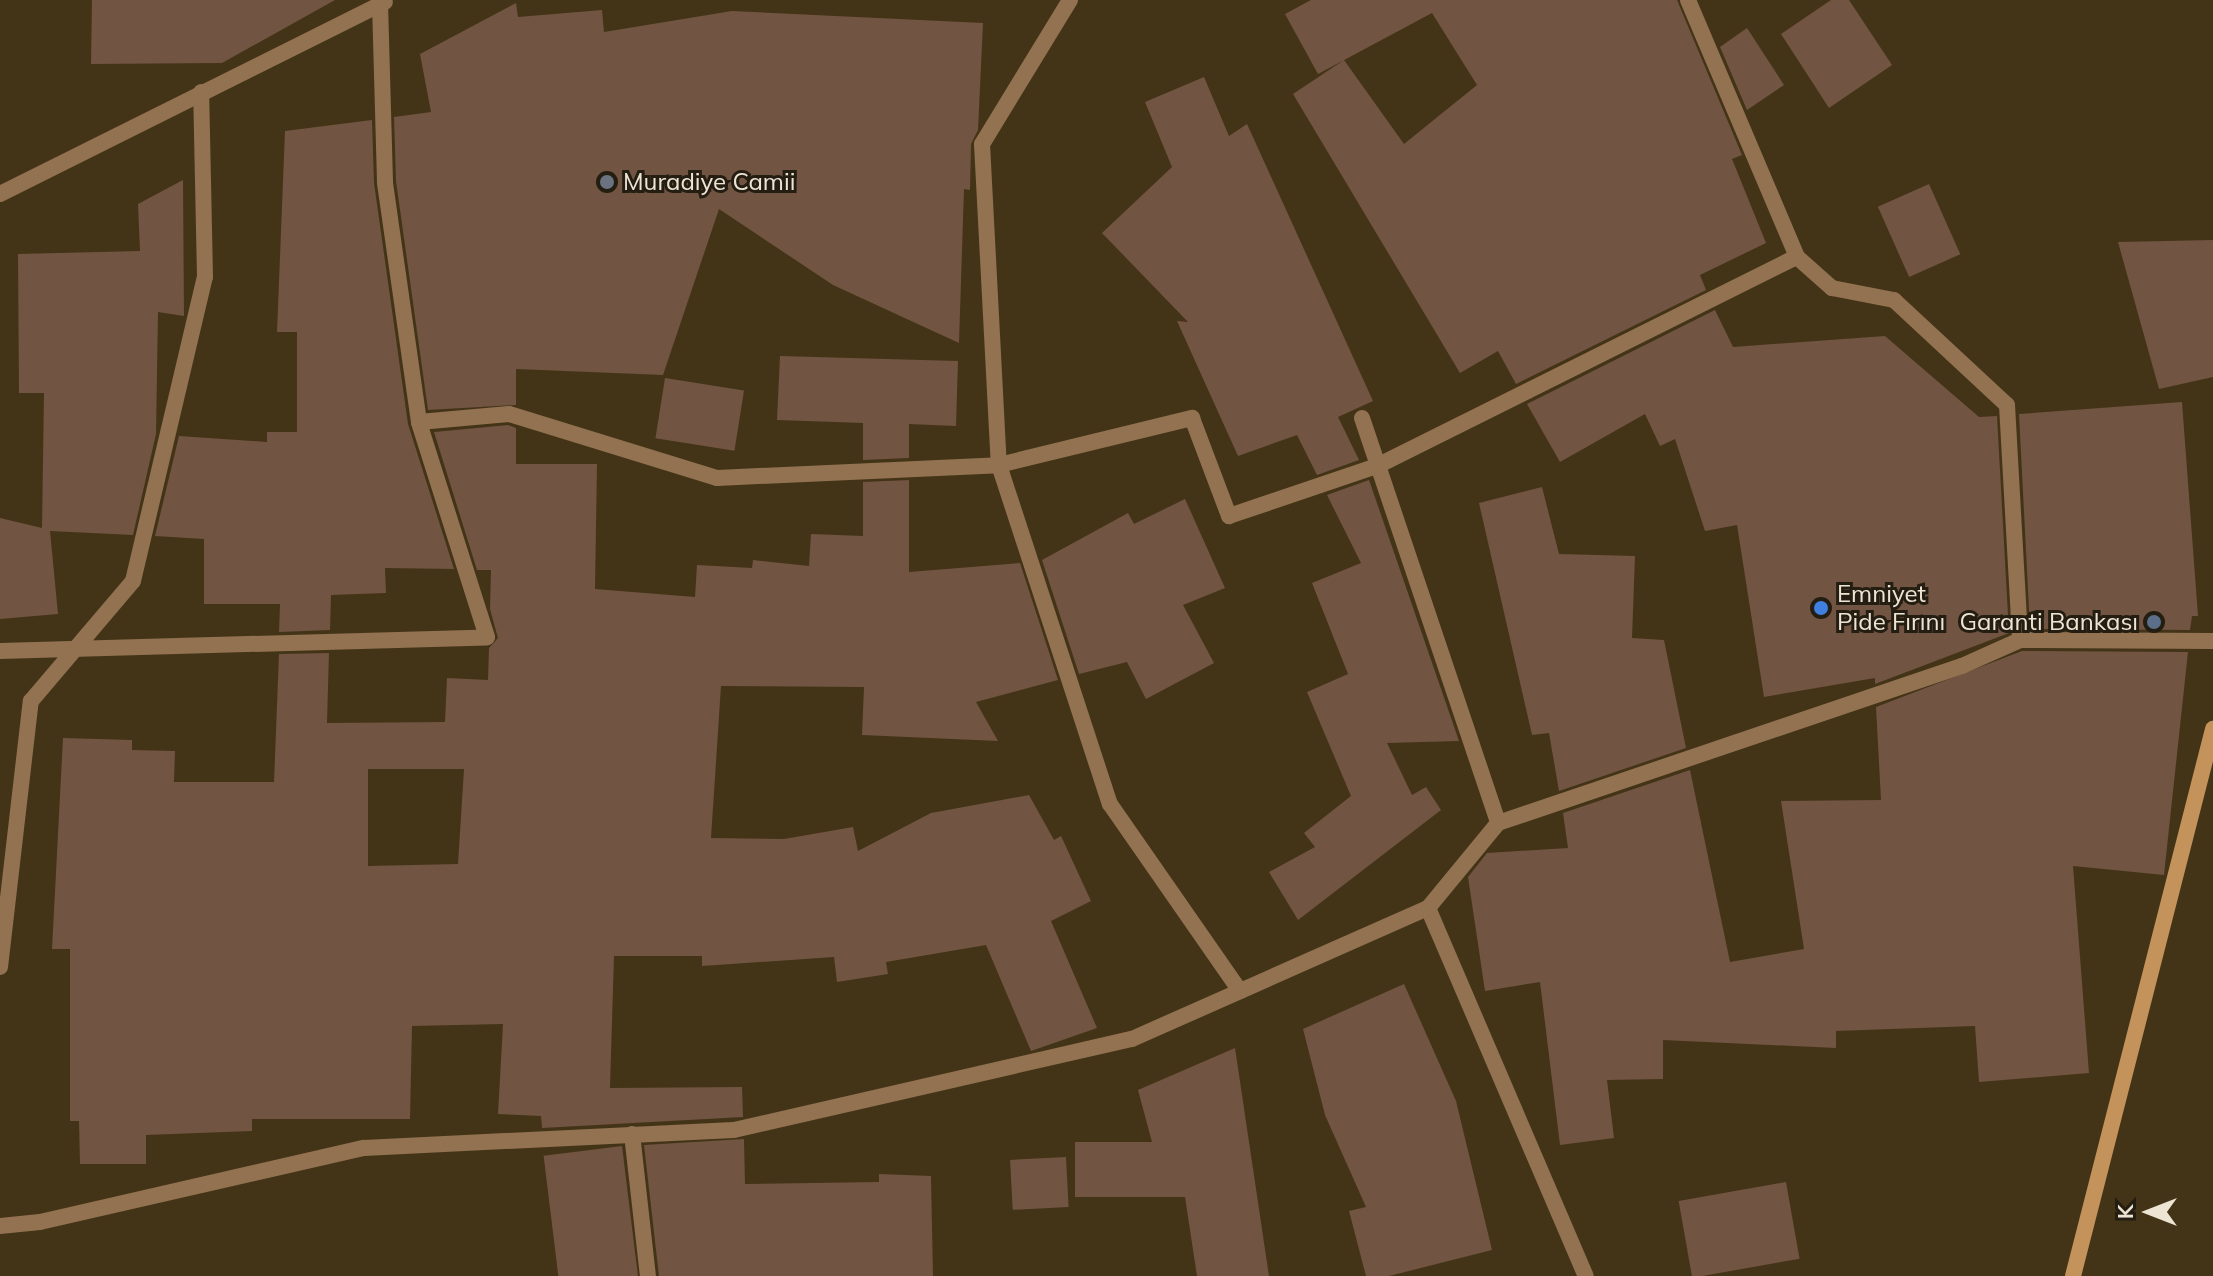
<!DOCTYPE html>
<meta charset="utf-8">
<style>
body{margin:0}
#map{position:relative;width:2213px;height:1276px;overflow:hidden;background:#433417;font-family:Mulish,sans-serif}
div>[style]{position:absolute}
.building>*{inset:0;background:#715441;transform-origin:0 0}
.street>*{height:16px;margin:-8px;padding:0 8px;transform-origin:8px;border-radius:8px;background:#927251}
.secondary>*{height:16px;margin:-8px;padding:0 8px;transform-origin:8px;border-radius:8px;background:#c4935c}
.dots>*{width:22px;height:22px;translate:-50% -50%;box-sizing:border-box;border:4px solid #241d11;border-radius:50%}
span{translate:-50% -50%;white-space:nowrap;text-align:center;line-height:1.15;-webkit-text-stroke:6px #241d11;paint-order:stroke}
.poi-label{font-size:24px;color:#eee4d4}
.left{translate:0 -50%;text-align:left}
.right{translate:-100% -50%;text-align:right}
.north{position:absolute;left:2109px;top:1172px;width:80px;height:80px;-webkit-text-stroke:6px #241d11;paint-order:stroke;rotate:270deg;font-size:22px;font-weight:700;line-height:32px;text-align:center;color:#eee4d4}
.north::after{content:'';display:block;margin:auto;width:28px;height:36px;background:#eee4d4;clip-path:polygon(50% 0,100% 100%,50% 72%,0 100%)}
</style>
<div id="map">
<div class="building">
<div style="clip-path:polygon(92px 0,335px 0,222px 63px,91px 64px)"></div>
<div style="clip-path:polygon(1311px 0,1677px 0,1742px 155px,1732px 159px,1766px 243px,1700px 275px,1706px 290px,1516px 384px,1498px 351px,1460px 373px,1293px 94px,1344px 60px,1404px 144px,1477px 85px,1432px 13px,1318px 74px,1285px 14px)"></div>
<div style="clip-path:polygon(1831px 0,1849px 0,1892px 65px,1829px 108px,1781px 34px)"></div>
<div style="clip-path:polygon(516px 3px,518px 17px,602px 10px,604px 32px,732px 11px,983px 23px,978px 130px,971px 144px,970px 190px,964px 189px,959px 343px,833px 285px,719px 209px,663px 375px,516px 369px,516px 405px,428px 410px,396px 181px,394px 117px,431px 112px,420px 54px)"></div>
<div style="clip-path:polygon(1747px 28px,1784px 85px,1747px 110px,1720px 47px)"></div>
<div style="clip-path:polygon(1204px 77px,1229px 136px,1247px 124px,1373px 401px,1338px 417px,1359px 460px,1317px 475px,1297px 435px,1238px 456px,1177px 321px,1188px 322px,1102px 233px,1172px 167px,1145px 102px)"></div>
<div style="clip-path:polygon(372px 120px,374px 183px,408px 424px,454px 569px,385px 568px,386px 593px,331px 595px,330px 630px,279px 632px,280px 604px,204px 604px,204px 539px,155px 536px,179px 436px,267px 442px,267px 432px,297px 432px,297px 332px,277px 332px,285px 131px)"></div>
<div style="clip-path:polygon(183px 180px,184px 316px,158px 312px,156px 434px,133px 535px,50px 531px,58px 614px,0 619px,0 518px,42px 528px,44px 393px,19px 393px,18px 254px,140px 251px,138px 204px)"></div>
<div style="left:1929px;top:184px;width:77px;height:56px;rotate:66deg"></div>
<div style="clip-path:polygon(2213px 240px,2213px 377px,2159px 389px,2118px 242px)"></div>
<div style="clip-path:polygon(1715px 310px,1733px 347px,1885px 336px,1979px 417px,1997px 416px,2009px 633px,1875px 684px,1875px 678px,1764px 697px,1737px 525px,1705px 531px,1675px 439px,1660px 446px,1645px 414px,1560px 462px,1527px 404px)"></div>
<div style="clip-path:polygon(780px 356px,958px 361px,956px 426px,909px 424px,909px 458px,863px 460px,863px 423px,777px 420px)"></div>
<div style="left:665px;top:378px;width:80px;height:61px;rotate:9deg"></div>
<div style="clip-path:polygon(2182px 402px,2198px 616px,2192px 616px,2190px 630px,2030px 629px,2019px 414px)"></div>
<div style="clip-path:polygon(evenodd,508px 425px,516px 428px,516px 464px,597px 464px,595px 589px,695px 597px,697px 565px,752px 568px,753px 560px,809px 566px,811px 534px,863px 536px,863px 482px,909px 480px,909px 572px,1020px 563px,1058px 680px,976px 702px,998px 741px,862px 735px,864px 687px,721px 686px,711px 838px,784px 839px,853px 827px,858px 851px,931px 813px,1029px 795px,1054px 840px,1061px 836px,1091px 901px,1051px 921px,1097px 1028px,1031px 1051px,986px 945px,886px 962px,888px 974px,837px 982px,834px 957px,702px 966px,702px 956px,614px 956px,610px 1088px,742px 1087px,743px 1117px,542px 1128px,541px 1116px,498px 1114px,503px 1024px,412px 1026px,410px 1119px,252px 1119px,252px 1131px,146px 1135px,146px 1164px,80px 1164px,79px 1121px,70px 1121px,70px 949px,52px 949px,63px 738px,132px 740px,132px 750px,175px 751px,174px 782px,274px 782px,279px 654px,329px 653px,327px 723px,445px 722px,447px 678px,488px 680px,489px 648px,498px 638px,490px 609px,491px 570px,477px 570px,434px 432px,508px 425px,368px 769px,464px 769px,458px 864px,368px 866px,368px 769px)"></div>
<div style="clip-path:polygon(1369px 480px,1459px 741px,1387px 743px,1412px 795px,1426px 787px,1441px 810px,1298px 920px,1269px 872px,1315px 847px,1304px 833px,1351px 796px,1307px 692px,1348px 674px,1312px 583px,1361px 563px,1327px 495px)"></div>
<div style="clip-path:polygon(1542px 487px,1559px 554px,1635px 556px,1632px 638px,1664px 640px,1686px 748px,1559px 791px,1549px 733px,1532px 735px,1479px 503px)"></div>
<div style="clip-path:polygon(1185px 499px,1225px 588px,1183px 605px,1214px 663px,1146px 699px,1127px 662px,1079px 674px,1042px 560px,1128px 513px,1134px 524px)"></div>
<div style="clip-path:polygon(2022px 651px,2188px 652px,2164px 875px,2073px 866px,2089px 1073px,1979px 1082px,1975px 1026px,1836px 1031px,1836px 1048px,1663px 1040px,1663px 1079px,1607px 1080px,1614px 1138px,1560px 1145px,1540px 982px,1485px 991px,1468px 877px,1487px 853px,1568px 848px,1563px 813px,1690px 770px,1730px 962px,1804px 949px,1781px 801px,1881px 800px,1876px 707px)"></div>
<div style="clip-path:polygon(1404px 984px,1456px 1101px,1492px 1250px,1389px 1276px,1366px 1276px,1349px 1211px,1366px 1207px,1325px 1115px,1303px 1029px)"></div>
<div style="clip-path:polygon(1235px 1048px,1269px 1276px,1197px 1276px,1185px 1197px,1075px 1197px,1075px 1142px,1152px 1142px,1138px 1090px)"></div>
<div style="clip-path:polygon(744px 1139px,745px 1184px,879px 1182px,879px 1174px,931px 1176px,933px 1276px,659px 1276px,644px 1145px)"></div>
<div style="left:622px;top:1146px;width:131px;height:79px;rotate:83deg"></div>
<div style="left:1066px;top:1157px;width:50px;height:56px;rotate:87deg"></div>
<div style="left:1786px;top:1182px;width:78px;height:109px;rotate:80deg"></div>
</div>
<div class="street">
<div style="left:1070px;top:0;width:169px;rotate:121.4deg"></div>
<div style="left:982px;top:144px;width:321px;rotate:87deg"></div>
<div style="left:999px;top:465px;width:357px;rotate:71.9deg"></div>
<div style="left:1110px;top:804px;width:228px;rotate:55.2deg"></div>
<div style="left:1688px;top:0;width:279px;rotate:67deg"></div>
<div style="left:1797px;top:257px;width:47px;rotate:41.5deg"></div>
<div style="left:1832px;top:288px;width:63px;rotate:11deg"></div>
<div style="left:1894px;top:300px;width:154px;rotate:42.9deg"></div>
<div style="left:2007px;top:405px;width:235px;rotate:86.8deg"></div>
<div style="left:0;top:194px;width:430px;rotate:-26.5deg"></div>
<div style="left:1362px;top:418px;width:427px;rotate:71.4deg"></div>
<div style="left:419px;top:422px;width:90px;rotate:-5.1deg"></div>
<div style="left:509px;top:414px;width:218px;rotate:17.1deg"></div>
<div style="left:717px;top:478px;width:282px;rotate:-2.6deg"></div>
<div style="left:999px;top:465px;width:199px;rotate:-13.7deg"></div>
<div style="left:1192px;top:418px;width:105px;rotate:69.3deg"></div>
<div style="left:1229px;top:516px;width:156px;rotate:-18.7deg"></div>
<div style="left:1377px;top:466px;width:469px;rotate:-26.5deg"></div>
<div style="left:0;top:651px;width:487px;rotate:-1.6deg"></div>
<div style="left:487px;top:637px;width:225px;rotate:-107.6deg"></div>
<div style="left:419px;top:422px;width:242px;rotate:-98.1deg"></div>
<div style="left:385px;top:182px;width:177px;rotate:-91.6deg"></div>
<div style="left:1428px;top:908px;width:400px;rotate:66.8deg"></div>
<div style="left:0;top:967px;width:268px;rotate:-83.4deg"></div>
<div style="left:31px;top:701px;width:157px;rotate:-49.6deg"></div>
<div style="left:133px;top:581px;width:312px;rotate:-76.7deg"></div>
<div style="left:205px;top:277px;width:185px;rotate:-91.2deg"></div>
<div style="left:632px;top:1134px;width:143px;rotate:83.6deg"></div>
<div style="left:0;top:1226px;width:40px;rotate:-5.7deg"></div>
<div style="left:40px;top:1222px;width:332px;rotate:-12.9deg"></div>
<div style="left:364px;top:1148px;width:370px;rotate:-2.8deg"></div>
<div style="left:734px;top:1130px;width:408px;rotate:-12.9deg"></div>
<div style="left:1132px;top:1039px;width:324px;rotate:-23.9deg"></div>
<div style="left:1428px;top:908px;width:110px;rotate:-50.5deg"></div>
<div style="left:1498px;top:823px;width:490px;rotate:-18.7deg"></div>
<div style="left:1962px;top:666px;width:64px;rotate:-24.1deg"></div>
<div style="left:2020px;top:640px;width:193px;rotate:0.3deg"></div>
</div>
<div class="secondary">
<div style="left:2073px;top:1276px;width:565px;rotate:-75.64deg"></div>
</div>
<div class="dots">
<div style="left:607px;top:182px;background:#6b7280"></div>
<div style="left:1821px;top:608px;background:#3f7fe0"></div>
<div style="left:2154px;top:622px;background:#5c6f8a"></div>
</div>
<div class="poi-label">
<span class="left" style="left:623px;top:182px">Muradiye Camii</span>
<span class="left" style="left:1837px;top:608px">Emniyet<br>Pide Fırını</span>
<span class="right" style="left:2138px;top:622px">Garanti Bankası</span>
</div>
<div class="north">K</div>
</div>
